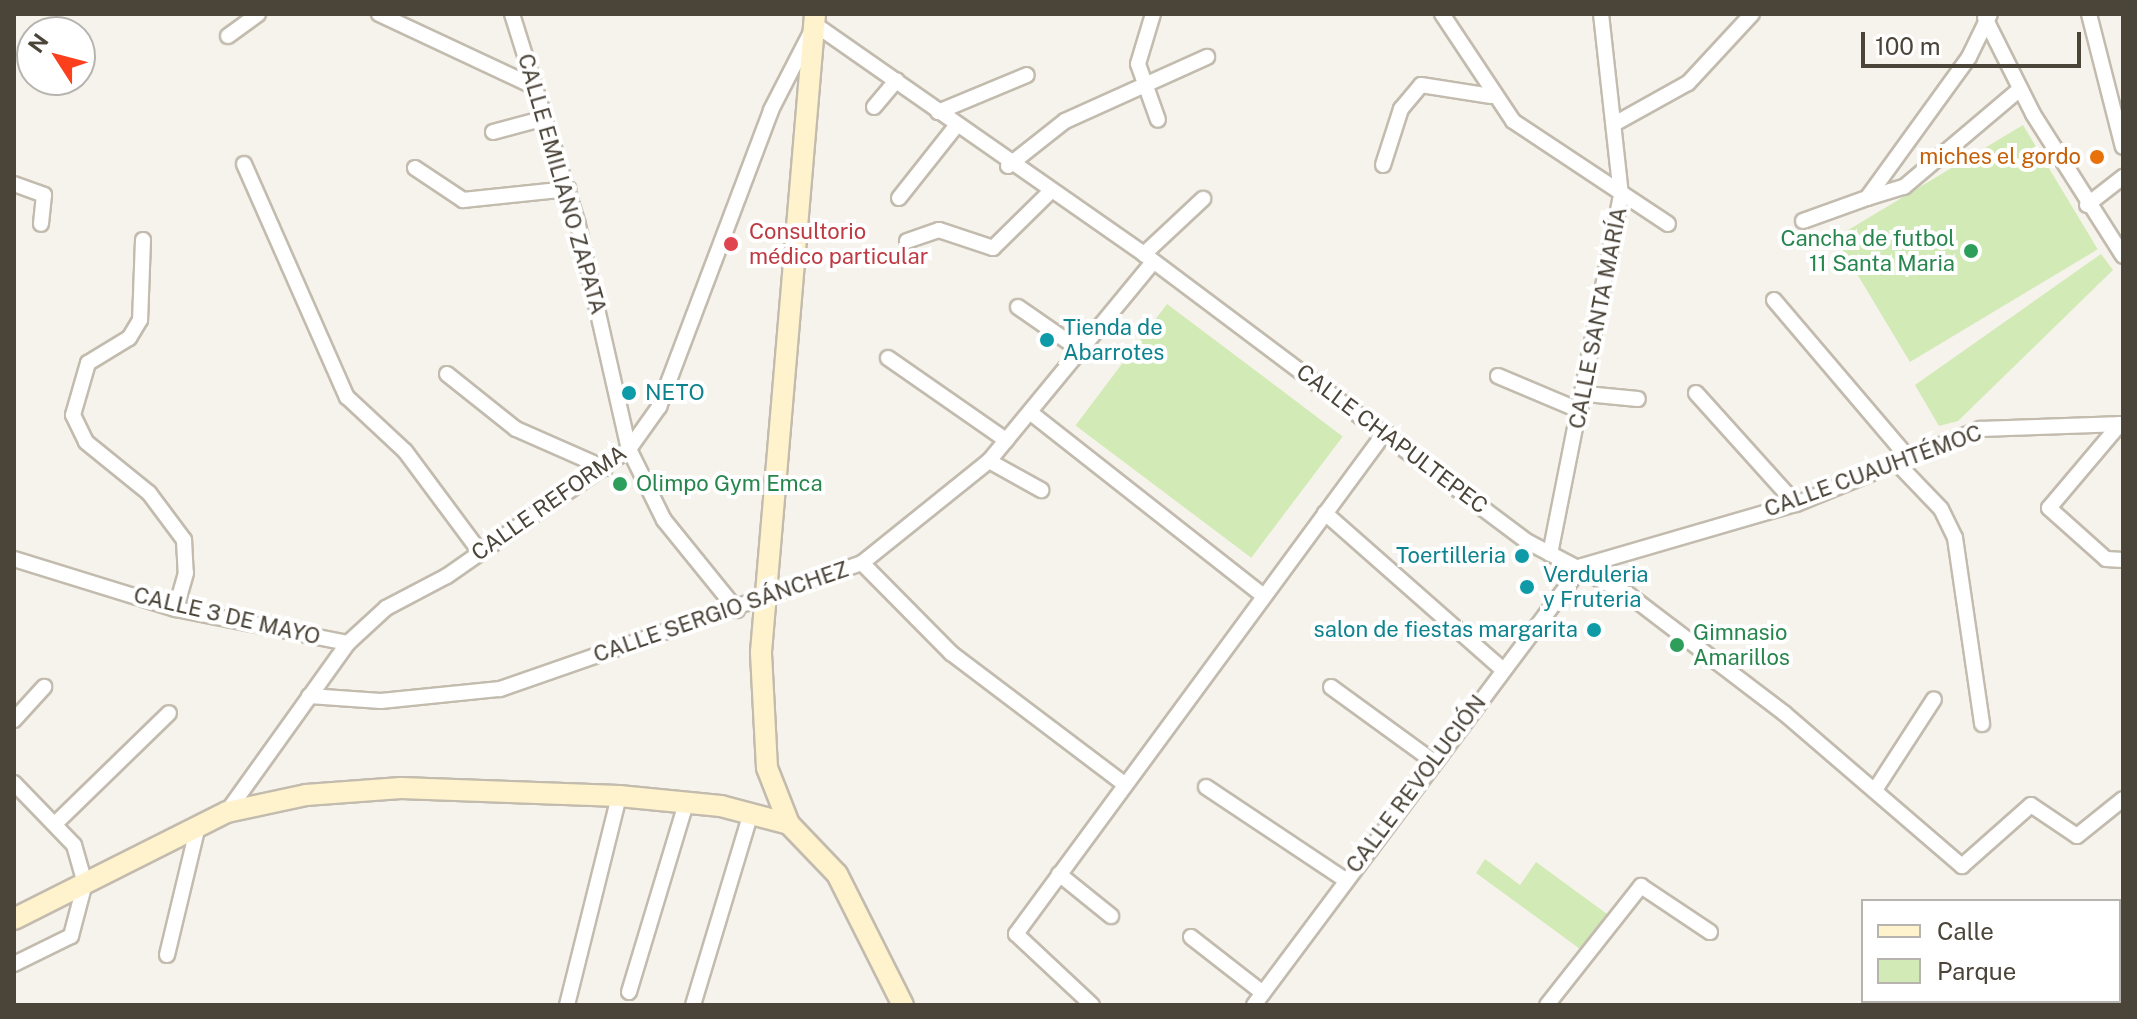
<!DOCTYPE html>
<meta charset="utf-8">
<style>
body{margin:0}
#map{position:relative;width:2137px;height:1019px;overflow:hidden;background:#f6f3ec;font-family:"Public Sans",sans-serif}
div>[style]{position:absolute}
.green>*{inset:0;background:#d2eab5;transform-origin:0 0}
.roads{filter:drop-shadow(2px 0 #c2bbae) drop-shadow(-2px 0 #c2bbae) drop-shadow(0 2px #c2bbae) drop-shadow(0 -2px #c2bbae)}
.street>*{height:14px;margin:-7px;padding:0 7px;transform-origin:7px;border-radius:7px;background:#fff}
.secondary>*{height:20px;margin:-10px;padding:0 10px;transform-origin:10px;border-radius:10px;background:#fff3cd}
.dots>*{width:22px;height:22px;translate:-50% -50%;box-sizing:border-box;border:4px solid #fff;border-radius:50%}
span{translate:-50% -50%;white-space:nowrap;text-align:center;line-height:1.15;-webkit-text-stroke:8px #fff;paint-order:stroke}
.food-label{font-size:22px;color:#c56008}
.right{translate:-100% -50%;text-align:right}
.street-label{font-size:22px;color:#4b4439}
.health-label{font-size:22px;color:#be3a42}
.left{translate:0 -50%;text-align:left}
.leisure-label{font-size:22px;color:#27864d}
.culture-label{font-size:22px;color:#0d838f}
.frame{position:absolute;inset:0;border:16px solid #4b4439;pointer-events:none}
.legend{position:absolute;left:1861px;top:899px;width:260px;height:104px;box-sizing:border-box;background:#fff;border:2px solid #b7b4b0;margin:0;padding:10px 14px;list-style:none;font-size:24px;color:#4b4439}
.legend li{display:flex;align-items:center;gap:16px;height:40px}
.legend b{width:40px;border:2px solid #b7b4b0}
.north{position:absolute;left:16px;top:16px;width:80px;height:80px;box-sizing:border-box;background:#fff;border:2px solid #b7b4b0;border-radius:50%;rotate:306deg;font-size:22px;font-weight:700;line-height:32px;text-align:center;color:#4b4439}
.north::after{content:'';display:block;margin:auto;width:28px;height:36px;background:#fc3f1d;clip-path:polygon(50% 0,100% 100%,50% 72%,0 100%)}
.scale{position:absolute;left:1861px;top:32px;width:220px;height:36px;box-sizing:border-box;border:4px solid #4b4439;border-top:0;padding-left:10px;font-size:24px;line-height:28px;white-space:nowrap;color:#4b4439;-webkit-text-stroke:6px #fff;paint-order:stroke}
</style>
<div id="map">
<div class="green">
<div style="left:2023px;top:125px;width:145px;height:219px;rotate:59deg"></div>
<div style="clip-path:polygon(2101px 254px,2113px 270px,1958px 421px,1939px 426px,1915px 385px)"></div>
<div style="left:1167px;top:304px;width:220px;height:152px;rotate:37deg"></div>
<div style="clip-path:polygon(1485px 859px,1520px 885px,1536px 862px,1607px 914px,1580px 949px,1476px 873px)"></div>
</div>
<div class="roads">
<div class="street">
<div style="left:379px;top:14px;width:172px;rotate:25.1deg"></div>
<div style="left:512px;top:14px;width:221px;rotate:72.6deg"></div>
<div style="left:578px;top:225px;width:230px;rotate:77.2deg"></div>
<div style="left:629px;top:449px;width:79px;rotate:63.8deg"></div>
<div style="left:664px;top:520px;width:116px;rotate:51deg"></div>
<div style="left:1153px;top:14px;width:52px;rotate:106.7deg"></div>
<div style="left:1138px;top:64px;width:59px;rotate:70.3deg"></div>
<div style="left:1442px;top:14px;width:128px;rotate:56.4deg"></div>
<div style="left:1513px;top:121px;width:186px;rotate:33.6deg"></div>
<div style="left:2089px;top:14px;width:137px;rotate:75.7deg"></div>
<div style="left:1985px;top:18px;width:107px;rotate:63.4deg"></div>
<div style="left:2033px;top:114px;width:168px;rotate:57.6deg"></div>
<div style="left:813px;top:23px;width:404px;rotate:34.9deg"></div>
<div style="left:1144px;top:254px;width:480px;rotate:36.9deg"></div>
<div style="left:1528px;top:542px;width:114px;rotate:27.7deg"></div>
<div style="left:1629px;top:595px;width:195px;rotate:37.3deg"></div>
<div style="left:1784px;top:713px;width:235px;rotate:40.7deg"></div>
<div style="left:1962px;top:866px;width:92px;rotate:-41.5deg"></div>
<div style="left:2031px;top:805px;width:55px;rotate:34deg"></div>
<div style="left:2077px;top:836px;width:59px;rotate:-38.8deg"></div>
<div style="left:228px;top:36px;width:37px;rotate:-36deg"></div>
<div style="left:874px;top:107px;width:35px;rotate:-50deg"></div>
<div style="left:938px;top:112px;width:96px;rotate:-22.6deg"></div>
<div style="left:1616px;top:123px;width:82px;rotate:-29.1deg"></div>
<div style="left:1688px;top:83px;width:94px;rotate:-47.2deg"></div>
<div style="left:493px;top:132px;width:54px;rotate:-15.1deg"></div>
<div style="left:244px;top:164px;width:255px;rotate:66.2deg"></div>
<div style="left:347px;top:397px;width:79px;rotate:43deg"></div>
<div style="left:405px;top:451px;width:126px;rotate:53.4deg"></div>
<div style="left:1383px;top:165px;width:59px;rotate:-72.2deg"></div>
<div style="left:1401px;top:109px;width:31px;rotate:-50deg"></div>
<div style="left:1421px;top:85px;width:71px;rotate:8.9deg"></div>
<div style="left:1008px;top:166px;width:73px;rotate:-38.3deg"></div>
<div style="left:1065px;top:121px;width:156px;rotate:-24.3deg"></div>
<div style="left:415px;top:168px;width:58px;rotate:33.7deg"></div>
<div style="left:463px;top:200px;width:106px;rotate:-6deg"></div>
<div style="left:14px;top:184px;width:32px;rotate:20deg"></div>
<div style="left:44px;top:195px;width:29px;rotate:96deg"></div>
<div style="left:899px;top:198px;width:92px;rotate:-51.6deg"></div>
<div style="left:1867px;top:198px;width:39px;rotate:-17deg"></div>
<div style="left:1904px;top:187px;width:152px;rotate:-40.2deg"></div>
<div style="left:2087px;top:205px;width:46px;rotate:-37.9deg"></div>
<div style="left:1803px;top:221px;width:68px;rotate:-19.8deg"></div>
<div style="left:1867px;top:198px;width:174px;rotate:-54.1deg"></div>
<div style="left:1969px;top:57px;width:48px;rotate:-64deg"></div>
<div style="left:143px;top:240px;width:80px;rotate:92.1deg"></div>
<div style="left:140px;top:320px;width:21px;rotate:121deg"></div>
<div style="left:129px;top:338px;width:48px;rotate:148.6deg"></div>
<div style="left:88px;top:363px;width:54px;rotate:106.1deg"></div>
<div style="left:73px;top:415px;width:30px;rotate:64deg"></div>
<div style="left:86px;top:442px;width:81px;rotate:39deg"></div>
<div style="left:149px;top:493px;width:59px;rotate:53.3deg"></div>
<div style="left:184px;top:540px;width:33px;rotate:87deg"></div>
<div style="left:186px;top:573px;width:37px;rotate:106deg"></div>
<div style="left:907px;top:241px;width:34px;rotate:-19deg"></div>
<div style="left:939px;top:230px;width:57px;rotate:18.4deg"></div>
<div style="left:993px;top:248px;width:78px;rotate:-44.5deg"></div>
<div style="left:1144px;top:254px;width:81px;rotate:-43deg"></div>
<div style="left:1774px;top:300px;width:204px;rotate:49.6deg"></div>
<div style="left:1018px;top:307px;width:75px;rotate:34.7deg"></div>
<div style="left:888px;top:358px;width:144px;rotate:34.8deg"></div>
<div style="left:447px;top:374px;width:88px;rotate:38.6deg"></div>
<div style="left:516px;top:429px;width:97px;rotate:23.7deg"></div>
<div style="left:1498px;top:376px;width:90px;rotate:22.9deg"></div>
<div style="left:1696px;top:393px;width:149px;rotate:48deg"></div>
<div style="left:1586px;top:394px;width:52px;rotate:5.5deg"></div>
<div style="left:1031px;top:413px;width:294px;rotate:38.2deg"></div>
<div style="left:2120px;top:424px;width:110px;rotate:130.2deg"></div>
<div style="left:2049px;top:508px;width:76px;rotate:41.8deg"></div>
<div style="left:2106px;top:559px;width:17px;rotate:3deg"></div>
<div style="left:989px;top:461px;width:60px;rotate:29.1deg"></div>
<div style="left:1895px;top:461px;width:66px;rotate:46.2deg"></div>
<div style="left:1941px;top:509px;width:32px;rotate:64deg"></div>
<div style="left:1955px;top:538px;width:188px;rotate:81.7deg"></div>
<div style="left:1325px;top:513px;width:236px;rotate:41.4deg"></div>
<div style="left:1550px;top:554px;width:366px;rotate:-78.8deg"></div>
<div style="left:1621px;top:195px;width:182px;rotate:-96.3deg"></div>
<div style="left:14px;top:559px;width:170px;rotate:17.2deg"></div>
<div style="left:176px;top:609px;width:175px;rotate:11.2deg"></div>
<div style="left:862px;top:563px;width:127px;rotate:45.3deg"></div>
<div style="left:951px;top:653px;width:217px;rotate:37.1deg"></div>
<div style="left:1331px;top:687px;width:126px;rotate:36deg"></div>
<div style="left:309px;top:696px;width:72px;rotate:4deg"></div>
<div style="left:381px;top:701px;width:120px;rotate:-5.8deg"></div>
<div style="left:500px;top:689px;width:383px;rotate:-19.2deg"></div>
<div style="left:862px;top:563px;width:163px;rotate:-38.8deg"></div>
<div style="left:989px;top:461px;width:258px;rotate:-50.5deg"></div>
<div style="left:14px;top:720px;width:45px;rotate:-47.7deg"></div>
<div style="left:14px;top:783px;width:86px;rotate:45.9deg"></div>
<div style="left:74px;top:845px;width:40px;rotate:74deg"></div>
<div style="left:85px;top:883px;width:55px;rotate:104.8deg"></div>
<div style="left:71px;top:936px;width:64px;rotate:153.8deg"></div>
<div style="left:1206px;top:787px;width:166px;rotate:33.7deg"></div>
<div style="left:1875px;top:790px;width:108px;rotate:-57deg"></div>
<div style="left:227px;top:812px;width:208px;rotate:-54.4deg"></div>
<div style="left:348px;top:643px;width:52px;rotate:-42.6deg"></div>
<div style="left:386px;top:608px;width:69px;rotate:-27.7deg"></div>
<div style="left:447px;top:576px;width:222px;rotate:-34.9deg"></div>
<div style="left:629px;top:449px;width:52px;rotate:-54.5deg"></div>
<div style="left:659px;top:407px;width:317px;rotate:-69.3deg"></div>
<div style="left:771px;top:110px;width:85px;rotate:-62.8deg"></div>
<div style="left:57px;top:822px;width:156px;rotate:-44.2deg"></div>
<div style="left:1059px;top:874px;width:67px;rotate:38.9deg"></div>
<div style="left:1191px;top:937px;width:91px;rotate:37.9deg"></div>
<div style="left:167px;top:955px;width:133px;rotate:-76.5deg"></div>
<div style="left:629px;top:992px;width:197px;rotate:-73.2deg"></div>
<div style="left:567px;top:1005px;width:215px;rotate:-76deg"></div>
<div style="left:693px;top:1005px;width:201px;rotate:-73.2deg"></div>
<div style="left:1092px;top:1005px;width:104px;rotate:-136.9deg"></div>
<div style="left:1016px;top:934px;width:624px;rotate:-53.66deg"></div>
<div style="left:1254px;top:1005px;width:548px;rotate:-53.23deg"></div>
<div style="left:1582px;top:566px;width:223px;rotate:-16.2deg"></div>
<div style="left:1796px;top:504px;width:199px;rotate:-22.2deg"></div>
<div style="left:1980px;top:429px;width:143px;rotate:-2deg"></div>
<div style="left:1547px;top:1005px;width:152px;rotate:-51.7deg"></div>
<div style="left:1641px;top:886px;width:83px;rotate:33.7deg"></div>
</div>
<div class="secondary">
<div style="left:789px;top:824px;width:60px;rotate:-111.4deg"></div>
<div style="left:767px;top:768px;width:116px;rotate:-93deg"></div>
<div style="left:761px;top:652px;width:640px;rotate:-85.16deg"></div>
<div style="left:14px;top:919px;width:238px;rotate:-26.7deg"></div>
<div style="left:227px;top:812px;width:81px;rotate:-12.1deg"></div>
<div style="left:306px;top:795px;width:95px;rotate:-4.2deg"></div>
<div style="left:401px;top:788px;width:218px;rotate:2.1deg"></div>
<div style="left:619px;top:796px;width:102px;rotate:5.6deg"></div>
<div style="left:721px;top:806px;width:70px;rotate:14.8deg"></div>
<div style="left:789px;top:824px;width:69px;rotate:46.2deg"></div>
<div style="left:837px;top:874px;width:147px;rotate:63.3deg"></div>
</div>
</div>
<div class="dots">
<div style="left:2097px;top:157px;background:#e8710a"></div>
<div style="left:731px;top:244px;background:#e0444e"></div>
<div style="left:1971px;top:251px;background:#2e9e5b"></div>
<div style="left:1047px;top:340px;background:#0f9aa8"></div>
<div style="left:629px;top:393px;background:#0f9aa8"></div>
<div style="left:620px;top:484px;background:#2e9e5b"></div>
<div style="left:1522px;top:556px;background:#0f9aa8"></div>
<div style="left:1527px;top:587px;background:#0f9aa8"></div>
<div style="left:1594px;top:630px;background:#0f9aa8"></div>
<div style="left:1677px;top:645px;background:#2e9e5b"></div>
</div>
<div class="food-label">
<span class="right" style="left:2081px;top:157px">miches el gordo</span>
</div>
<div class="street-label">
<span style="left:562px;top:184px;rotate:74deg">CALLE EMILIANO ZAPATA</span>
<span style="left:1598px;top:318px;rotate:-79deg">CALLE SANTA MARÍA</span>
<span style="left:1392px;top:439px;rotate:37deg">CALLE CHAPULTEPEC</span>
<span style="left:1873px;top:471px;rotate:-20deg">CALLE CUAUHTÉMOC</span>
<span style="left:549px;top:503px;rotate:-35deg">CALLE REFORMA</span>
<span style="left:721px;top:612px;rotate:-19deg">CALLE SERGIO SÁNCHEZ</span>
<span style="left:227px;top:616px;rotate:13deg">CALLE 3 DE MAYO</span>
<span style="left:1416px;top:784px;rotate:-53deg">CALLE REVOLUCIÓN</span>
</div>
<div class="health-label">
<span class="left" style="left:749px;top:244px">Consultorio<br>médico particular</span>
</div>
<div class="leisure-label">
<span class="right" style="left:1955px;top:251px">Cancha de futbol<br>11 Santa Maria</span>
<span class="left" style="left:636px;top:484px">Olimpo Gym Emca</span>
<span class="left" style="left:1693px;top:645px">Gimnasio<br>Amarillos</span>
</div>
<div class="culture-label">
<span class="left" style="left:1063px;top:340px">Tienda de<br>Abarrotes</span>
<span class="left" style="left:645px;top:393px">NETO</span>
<span class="right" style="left:1506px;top:556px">Toertilleria</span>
<span class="left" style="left:1543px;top:587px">Verduleria<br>y Fruteria</span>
<span class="right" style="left:1578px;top:630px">salon de fiestas margarita</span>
</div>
<div class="frame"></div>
<ul class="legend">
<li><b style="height:10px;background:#fff3cd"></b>Calle</li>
<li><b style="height:22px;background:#d2eab5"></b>Parque</li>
</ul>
<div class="north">N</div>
<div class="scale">100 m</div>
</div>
